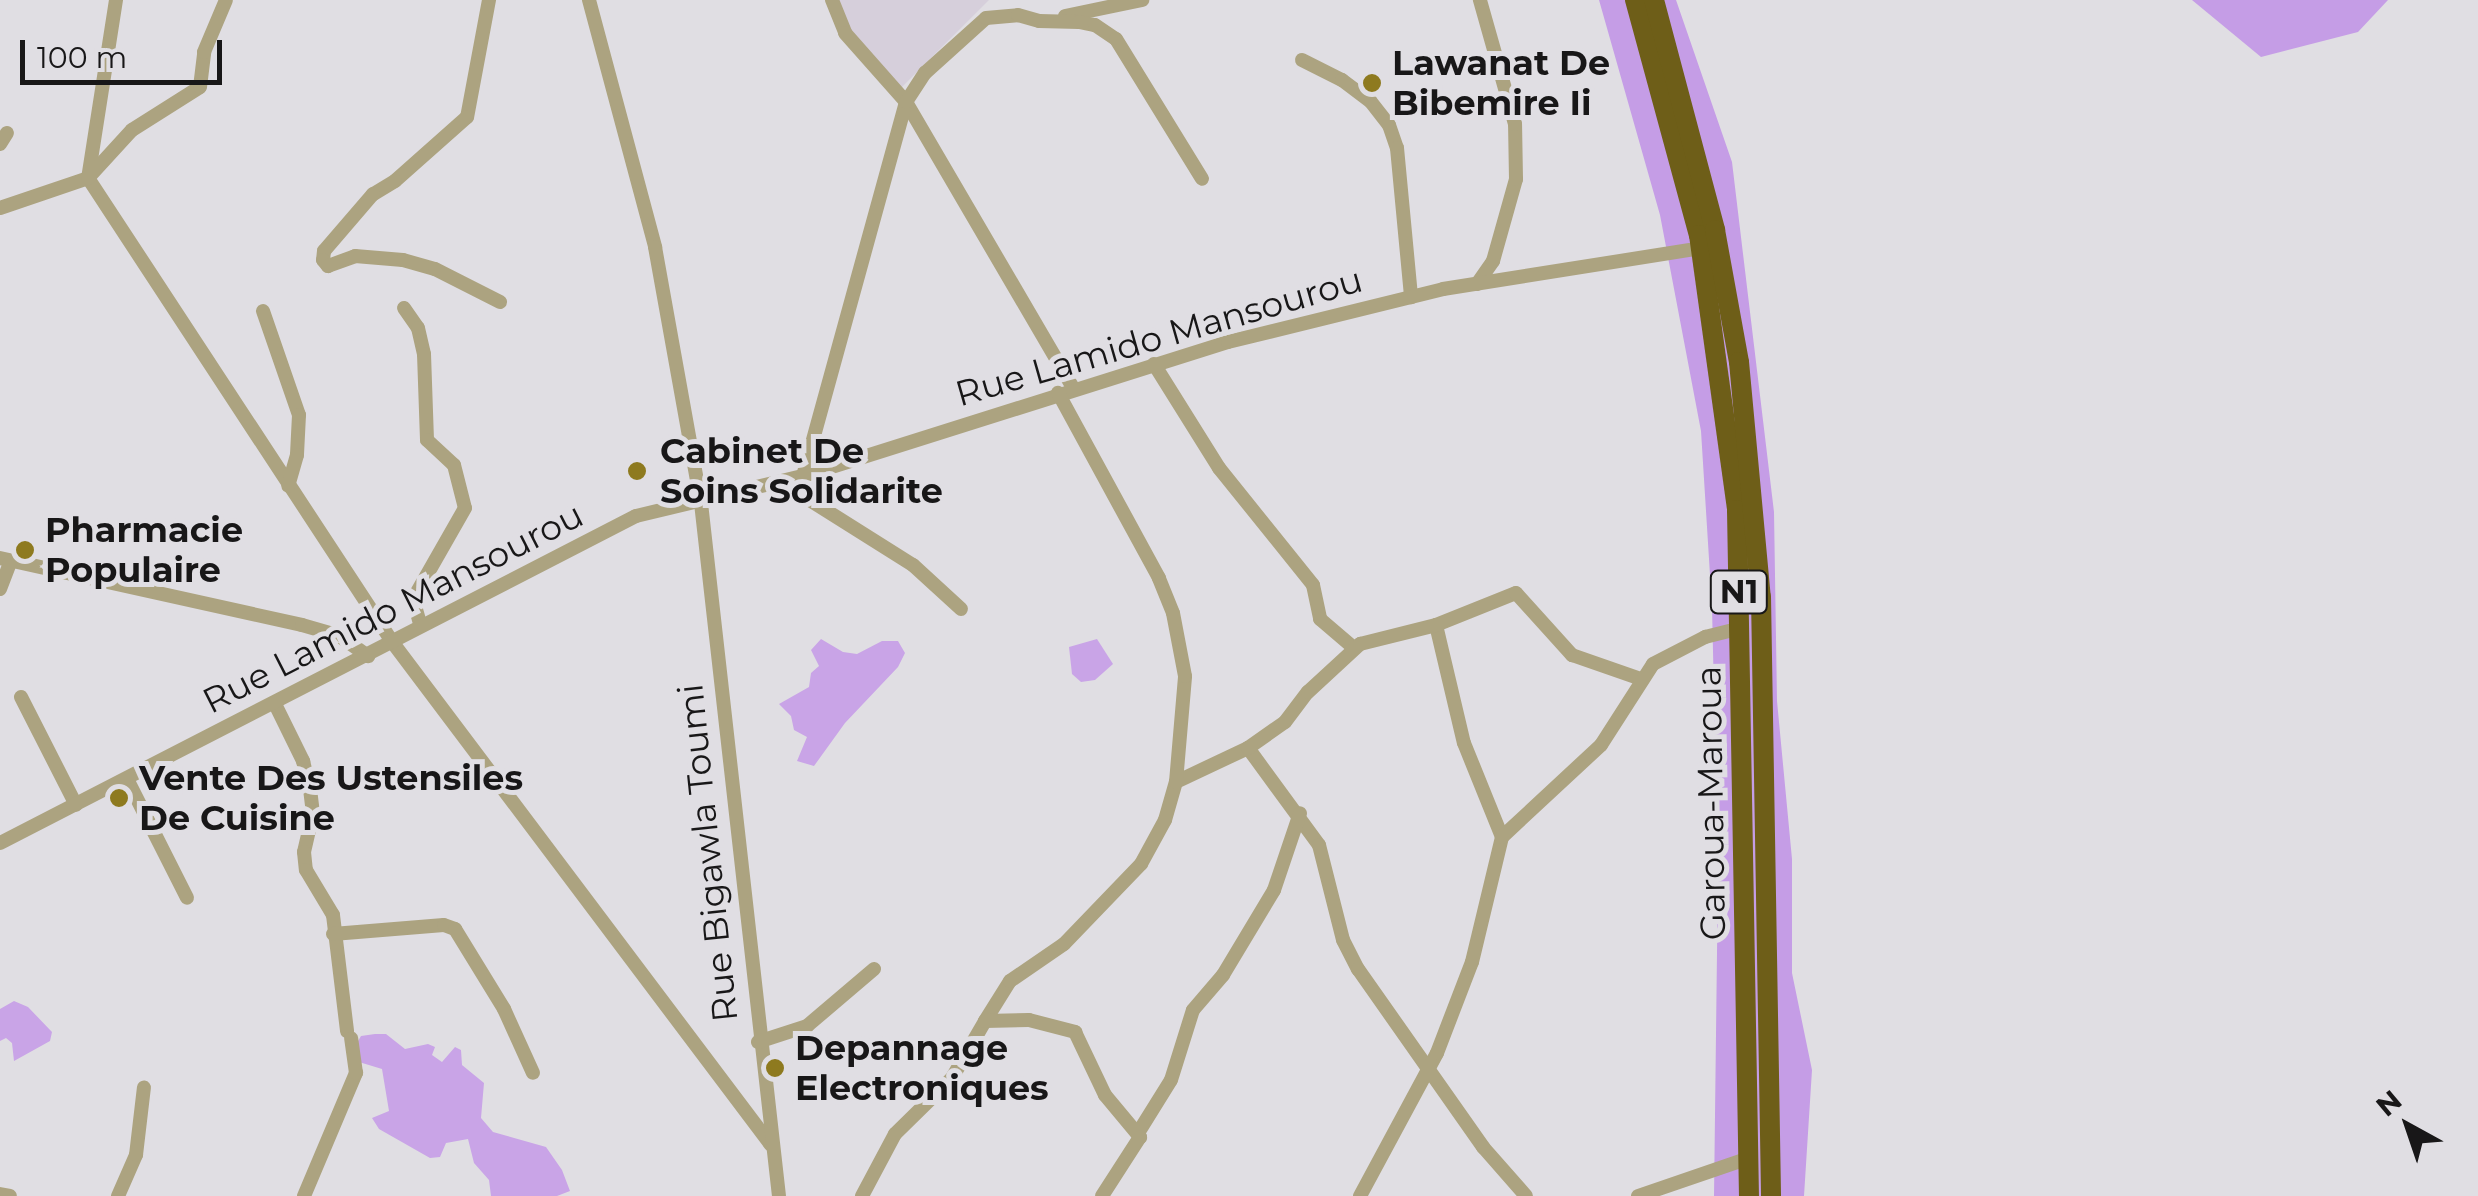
<!DOCTYPE html>
<style>
body{margin:0}
#map{position:relative;width:2478px;height:1196px;overflow:hidden;background:#e0dee3;font-family:Montserrat,sans-serif}
div>[style]{position:absolute}
.built>*{inset:0;background:#d6cfdb}
.green>*{inset:0;background:#c9a4e7}
.forest>*{inset:0;background:#c59de6}
.minor>*{height:14px;margin:-7px;padding:0 7px;transform-origin:7px;border-radius:7px;background:#aca380}
.highway>*{height:20px;margin:-10px;padding:0 10px;transform-origin:10px;border-radius:10px;background:#6e5e18}
.dots>*{width:28px;height:28px;translate:-50% -50%;box-sizing:border-box;border:5px solid #e0dee3;border-radius:50%}
span{translate:-50% -50%;white-space:nowrap;text-align:center;line-height:1.15;-webkit-text-stroke:10px #e0dee3;paint-order:stroke}
.shield-label span{padding:2px 8px;background:#e0dee3;border:2px solid;border-radius:8px;-webkit-text-stroke-width:0}
.shield-label{font-size:32px;color:#181718;font-weight:700}
.poi-label{font-size:35px;color:#181718;font-weight:700}
.left{translate:0 -50%;text-align:left}
.street-label{font-size:35px;color:#181718}
.north{position:absolute;left:2358px;top:1076px;width:100px;height:100px;-webkit-text-stroke:8px #e0dee3;paint-order:stroke;rotate:320deg;font-size:28px;font-weight:700;line-height:40px;text-align:center;color:#181718}
.north::after{content:'';display:block;margin:auto;width:35px;height:45px;background:#181718;clip-path:polygon(50% 0,100% 100%,50% 72%,0 100%)}
.scale{position:absolute;left:20px;top:40px;width:202px;height:45px;box-sizing:border-box;border:5px solid #181718;border-top:0;padding-left:12px;font-size:30px;line-height:35px;white-space:nowrap;color:#181718;-webkit-text-stroke:8px #e0dee3;paint-order:stroke}
</style>
<div id="map">
<div class="built">
<div style="clip-path:polygon(836px 0,989px 0,900px 89px,850px 32px)"></div>
</div>
<div class="green">
<div style="clip-path:polygon(821px 639px,843px 652px,857px 654px,882px 641px,898px 641px,905px 653px,898px 667px,845px 723px,814px 766px,797px 761px,807px 737px,794px 730px,791px 716px,779px 704px,809px 687px,811px 673px,819px 666px,811px 650px)"></div>
<div style="clip-path:polygon(1097px 639px,1113px 664px,1095px 680px,1081px 682px,1072px 674px,1069px 647px)"></div>
<div style="clip-path:polygon(14px 1001px,28px 1007px,52px 1032px,50px 1041px,14px 1061px,12px 1043px,6px 1038px,0 1041px,0 1009px)"></div>
<div style="clip-path:polygon(375px 1034px,386px 1034px,405px 1049px,428px 1044px,435px 1047px,432px 1055px,442px 1062px,455px 1047px,461px 1050px,462px 1065px,484px 1083px,481px 1118px,493px 1132px,546px 1147px,562px 1170px,570px 1191px,557px 1196px,491px 1196px,489px 1180px,474px 1163px,468px 1139px,446px 1143px,440px 1157px,430px 1158px,379px 1129px,372px 1118px,389px 1111px,382px 1069px,359px 1062px,354px 1048px,361px 1036px)"></div>
</div>
<div class="forest">
<div style="clip-path:polygon(1599px 0,1676px 0,1732px 162px,1774px 512px,1777px 701px,1792px 859px,1792px 973px,1812px 1070px,1804px 1196px,1714px 1196px,1718px 872px,1712px 607px,1701px 431px,1660px 215px)"></div>
<div style="clip-path:polygon(2192px 0,2388px 0,2358px 32px,2261px 57px)"></div>
</div>
<div class="minor">
<div style="left:116px;top:0;width:180px;rotate:98.9deg"></div>
<div style="left:88px;top:178px;width:556px;rotate:56.74deg"></div>
<div style="left:393px;top:643px;width:628px;rotate:53.02deg"></div>
<div style="left:489px;top:0;width:119px;rotate:100.6deg"></div>
<div style="left:467px;top:117px;width:96px;rotate:138.4deg"></div>
<div style="left:395px;top:181px;width:26px;rotate:149deg"></div>
<div style="left:373px;top:194px;width:75px;rotate:130.7deg"></div>
<div style="left:324px;top:251px;width:9px;rotate:96deg"></div>
<div style="left:323px;top:260px;width:8px;rotate:50deg"></div>
<div style="left:328px;top:266px;width:29px;rotate:-20deg"></div>
<div style="left:355px;top:256px;width:48px;rotate:4.8deg"></div>
<div style="left:403px;top:260px;width:33px;rotate:16deg"></div>
<div style="left:435px;top:269px;width:73px;rotate:26.9deg"></div>
<div style="left:589px;top:0;width:256px;rotate:75deg"></div>
<div style="left:655px;top:247px;width:260px;rotate:79.8deg"></div>
<div style="left:701px;top:503px;width:697px;rotate:83.58deg"></div>
<div style="left:832px;top:0;width:35px;rotate:68deg"></div>
<div style="left:845px;top:33px;width:92px;rotate:48.5deg"></div>
<div style="left:906px;top:102px;width:331px;rotate:59.7deg"></div>
<div style="left:1065px;top:16px;width:79px;rotate:-11.7deg"></div>
<div style="left:1302px;top:60px;width:45px;rotate:26.6deg"></div>
<div style="left:1342px;top:80px;width:36px;rotate:37deg"></div>
<div style="left:1371px;top:102px;width:29px;rotate:52deg"></div>
<div style="left:1389px;top:125px;width:24px;rotate:71deg"></div>
<div style="left:1397px;top:148px;width:150px;rotate:84.6deg"></div>
<div style="left:0;top:144px;width:13px;rotate:-58deg"></div>
<div style="left:0;top:208px;width:93px;rotate:-18.8deg"></div>
<div style="left:88px;top:178px;width:65px;rotate:-47.5deg"></div>
<div style="left:132px;top:130px;width:80px;rotate:-32.3deg"></div>
<div style="left:200px;top:87px;width:35px;rotate:-83deg"></div>
<div style="left:204px;top:52px;width:56px;rotate:-67.1deg"></div>
<div style="left:1477px;top:284px;width:28px;rotate:-55deg"></div>
<div style="left:1493px;top:261px;width:85px;rotate:-74.3deg"></div>
<div style="left:1516px;top:179px;width:55px;rotate:-91deg"></div>
<div style="left:1515px;top:124px;width:129px;rotate:-105.8deg"></div>
<div style="left:404px;top:308px;width:24px;rotate:55deg"></div>
<div style="left:418px;top:328px;width:27px;rotate:77deg"></div>
<div style="left:424px;top:354px;width:86px;rotate:88deg"></div>
<div style="left:427px;top:440px;width:37px;rotate:43deg"></div>
<div style="left:454px;top:465px;width:44px;rotate:75.7deg"></div>
<div style="left:465px;top:508px;width:105px;rotate:119.7deg"></div>
<div style="left:413px;top:599px;width:26px;rotate:74deg"></div>
<div style="left:263px;top:311px;width:110px;rotate:70.9deg"></div>
<div style="left:299px;top:415px;width:40px;rotate:92.9deg"></div>
<div style="left:297px;top:455px;width:32px;rotate:106deg"></div>
<div style="left:1154px;top:364px;width:123px;rotate:58deg"></div>
<div style="left:1219px;top:468px;width:150px;rotate:51.2deg"></div>
<div style="left:1313px;top:585px;width:35px;rotate:78deg"></div>
<div style="left:1320px;top:619px;width:45px;rotate:40.5deg"></div>
<div style="left:803px;top:476px;width:388px;rotate:-74.6deg"></div>
<div style="left:906px;top:102px;width:35px;rotate:-57deg"></div>
<div style="left:925px;top:73px;width:82px;rotate:-42deg"></div>
<div style="left:986px;top:18px;width:32px;rotate:-5deg"></div>
<div style="left:1018px;top:15px;width:22px;rotate:16deg"></div>
<div style="left:1039px;top:21px;width:40px;rotate:1.4deg"></div>
<div style="left:1079px;top:22px;width:16px;rotate:11deg"></div>
<div style="left:1095px;top:25px;width:25px;rotate:34deg"></div>
<div style="left:1116px;top:39px;width:164px;rotate:58.4deg"></div>
<div style="left:781px;top:482px;width:156px;rotate:32.2deg"></div>
<div style="left:913px;top:565px;width:65px;rotate:42.5deg"></div>
<div style="left:0;top:558px;width:309px;rotate:12.5deg"></div>
<div style="left:302px;top:625px;width:37px;rotate:16deg"></div>
<div style="left:338px;top:635px;width:37px;rotate:35deg"></div>
<div style="left:0;top:589px;width:30px;rotate:-69deg"></div>
<div style="left:1436px;top:625px;width:121px;rotate:76.7deg"></div>
<div style="left:1464px;top:743px;width:101px;rotate:68deg"></div>
<div style="left:21px;top:697px;width:121px;rotate:63deg"></div>
<div style="left:275px;top:704px;width:64px;rotate:63.8deg"></div>
<div style="left:303px;top:761px;width:29px;rotate:76deg"></div>
<div style="left:310px;top:789px;width:24px;rotate:83deg"></div>
<div style="left:313px;top:813px;width:40px;rotate:103deg"></div>
<div style="left:304px;top:852px;width:18px;rotate:84deg"></div>
<div style="left:306px;top:870px;width:52px;rotate:59deg"></div>
<div style="left:333px;top:915px;width:117px;rotate:83.1deg"></div>
<div style="left:1248px;top:748px;width:120px;rotate:53.8deg"></div>
<div style="left:1319px;top:845px;width:98px;rotate:75.8deg"></div>
<div style="left:1343px;top:940px;width:33px;rotate:63deg"></div>
<div style="left:1358px;top:969px;width:218px;rotate:54.9deg"></div>
<div style="left:1483px;top:1147px;width:65px;rotate:48.7deg"></div>
<div style="left:127px;top:779px;width:133px;rotate:63.2deg"></div>
<div style="left:1176px;top:782px;width:80px;rotate:-25.3deg"></div>
<div style="left:1248px;top:748px;width:45px;rotate:-35.1deg"></div>
<div style="left:1285px;top:722px;width:38px;rotate:-53deg"></div>
<div style="left:1308px;top:692px;width:71px;rotate:-42.7deg"></div>
<div style="left:1360px;top:644px;width:78px;rotate:-14deg"></div>
<div style="left:1436px;top:625px;width:86px;rotate:-21.8deg"></div>
<div style="left:1516px;top:593px;width:84px;rotate:47.9deg"></div>
<div style="left:1572px;top:655px;width:73px;rotate:19.2deg"></div>
<div style="left:0;top:843px;width:715px;rotate:-27.21deg"></div>
<div style="left:636px;top:516px;width:172px;rotate:-13.5deg"></div>
<div style="left:803px;top:476px;width:446px;rotate:-17.5deg"></div>
<div style="left:1228px;top:342px;width:221px;rotate:-13.8deg"></div>
<div style="left:1443px;top:289px;width:261px;rotate:-9deg"></div>
<div style="left:333px;top:934px;width:111px;rotate:-4.6deg"></div>
<div style="left:444px;top:925px;width:12px;rotate:20deg"></div>
<div style="left:455px;top:929px;width:94px;rotate:58.5deg"></div>
<div style="left:504px;top:1009px;width:70px;rotate:65.6deg"></div>
<div style="left:985px;top:1021px;width:47px;rotate:-58deg"></div>
<div style="left:1010px;top:981px;width:65px;rotate:-34.4deg"></div>
<div style="left:1064px;top:944px;width:111px;rotate:-46.1deg"></div>
<div style="left:1141px;top:864px;width:50px;rotate:-61.4deg"></div>
<div style="left:1165px;top:820px;width:40px;rotate:-74deg"></div>
<div style="left:1176px;top:782px;width:106px;rotate:-85.1deg"></div>
<div style="left:1185px;top:676px;width:64px;rotate:-100.8deg"></div>
<div style="left:1173px;top:613px;width:38px;rotate:-112deg"></div>
<div style="left:1159px;top:578px;width:211px;rotate:-118.6deg"></div>
<div style="left:758px;top:1042px;width:52px;rotate:-18.1deg"></div>
<div style="left:807px;top:1026px;width:88px;rotate:-40.4deg"></div>
<div style="left:1138px;top:1133px;width:62px;rotate:-58.1deg"></div>
<div style="left:1171px;top:1080px;width:73px;rotate:-72.6deg"></div>
<div style="left:1193px;top:1010px;width:46px;rotate:-49.4deg"></div>
<div style="left:1223px;top:975px;width:99px;rotate:-59deg"></div>
<div style="left:1274px;top:890px;width:81px;rotate:-71.3deg"></div>
<div style="left:0;top:1194px;width:10px;rotate:11deg"></div>
<div style="left:118px;top:1196px;width:45px;rotate:-66.3deg"></div>
<div style="left:136px;top:1155px;width:68px;rotate:-83.3deg"></div>
<div style="left:304px;top:1196px;width:134px;rotate:-67.1deg"></div>
<div style="left:356px;top:1073px;width:35px;rotate:-98deg"></div>
<div style="left:862px;top:1196px;width:70px;rotate:-62deg"></div>
<div style="left:895px;top:1134px;width:80px;rotate:-44.5deg"></div>
<div style="left:952px;top:1078px;width:66px;rotate:-59.9deg"></div>
<div style="left:985px;top:1021px;width:44px;rotate:-1.3deg"></div>
<div style="left:1029px;top:1020px;width:48px;rotate:14.6deg"></div>
<div style="left:1075px;top:1032px;width:70px;rotate:64.5deg"></div>
<div style="left:1105px;top:1095px;width:55px;rotate:50.2deg"></div>
<div style="left:1140px;top:1137px;width:70px;rotate:122.8deg"></div>
<div style="left:1360px;top:1196px;width:162px;rotate:-61.7deg"></div>
<div style="left:1437px;top:1053px;width:97px;rotate:-69deg"></div>
<div style="left:1472px;top:962px;width:129px;rotate:-76.5deg"></div>
<div style="left:1502px;top:837px;width:135px;rotate:-42.9deg"></div>
<div style="left:1601px;top:745px;width:96px;rotate:-57.3deg"></div>
<div style="left:1653px;top:664px;width:59px;rotate:-27.4deg"></div>
<div style="left:1705px;top:637px;width:36px;rotate:-14deg"></div>
<div style="left:1638px;top:1196px;width:117px;rotate:-18.9deg"></div>
</div>
<div class="highway">
<div style="left:1635px;top:0;width:244px;rotate:74.8deg"></div>
<div style="left:1699px;top:235px;width:278px;rotate:82.1deg"></div>
<div style="left:1737px;top:510px;width:686px;rotate:89deg"></div>
<div style="left:1654px;top:0;width:238px;rotate:75.1deg"></div>
<div style="left:1715px;top:230px;width:134px;rotate:79.7deg"></div>
<div style="left:1739px;top:362px;width:236px;rotate:84.7deg"></div>
<div style="left:1761px;top:597px;width:599px;rotate:89.04deg"></div>
</div>
<div class="dots">
<div style="left:1372px;top:83px;background:#8e7a1f"></div>
<div style="left:637px;top:471px;background:#8e7a1f"></div>
<div style="left:25px;top:550px;background:#8e7a1f"></div>
<div style="left:119px;top:798px;background:#8e7a1f"></div>
<div style="left:775px;top:1068px;background:#8e7a1f"></div>
</div>
<div class="shield-label">
<span style="left:1739px;top:592px">N1</span>
</div>
<div class="poi-label">
<span class="left" style="left:1392px;top:83px">Lawanat De<br>Bibemire Ii</span>
<span class="left" style="left:660px;top:471px">Cabinet De<br>Soins Solidarite</span>
<span class="left" style="left:45px;top:550px">Pharmacie<br>Populaire</span>
<span class="left" style="left:139px;top:798px">Vente Des Ustensiles<br>De Cuisine</span>
<span class="left" style="left:795px;top:1068px">Depannage<br>Electroniques</span>
</div>
<div class="street-label">
<span style="left:1159px;top:337px;rotate:-16deg">Rue Lamido Mansourou</span>
<span style="left:393px;top:608px;rotate:-27deg">Rue Lamido Mansourou</span>
<span style="left:1711px;top:803px;rotate:-91deg">Garoua-Maroua</span>
<span style="left:708px;top:853px;rotate:-96deg">Rue Bigawla Toumi</span>
</div>
<div class="north">N</div>
<div class="scale">100 m</div>
</div>
